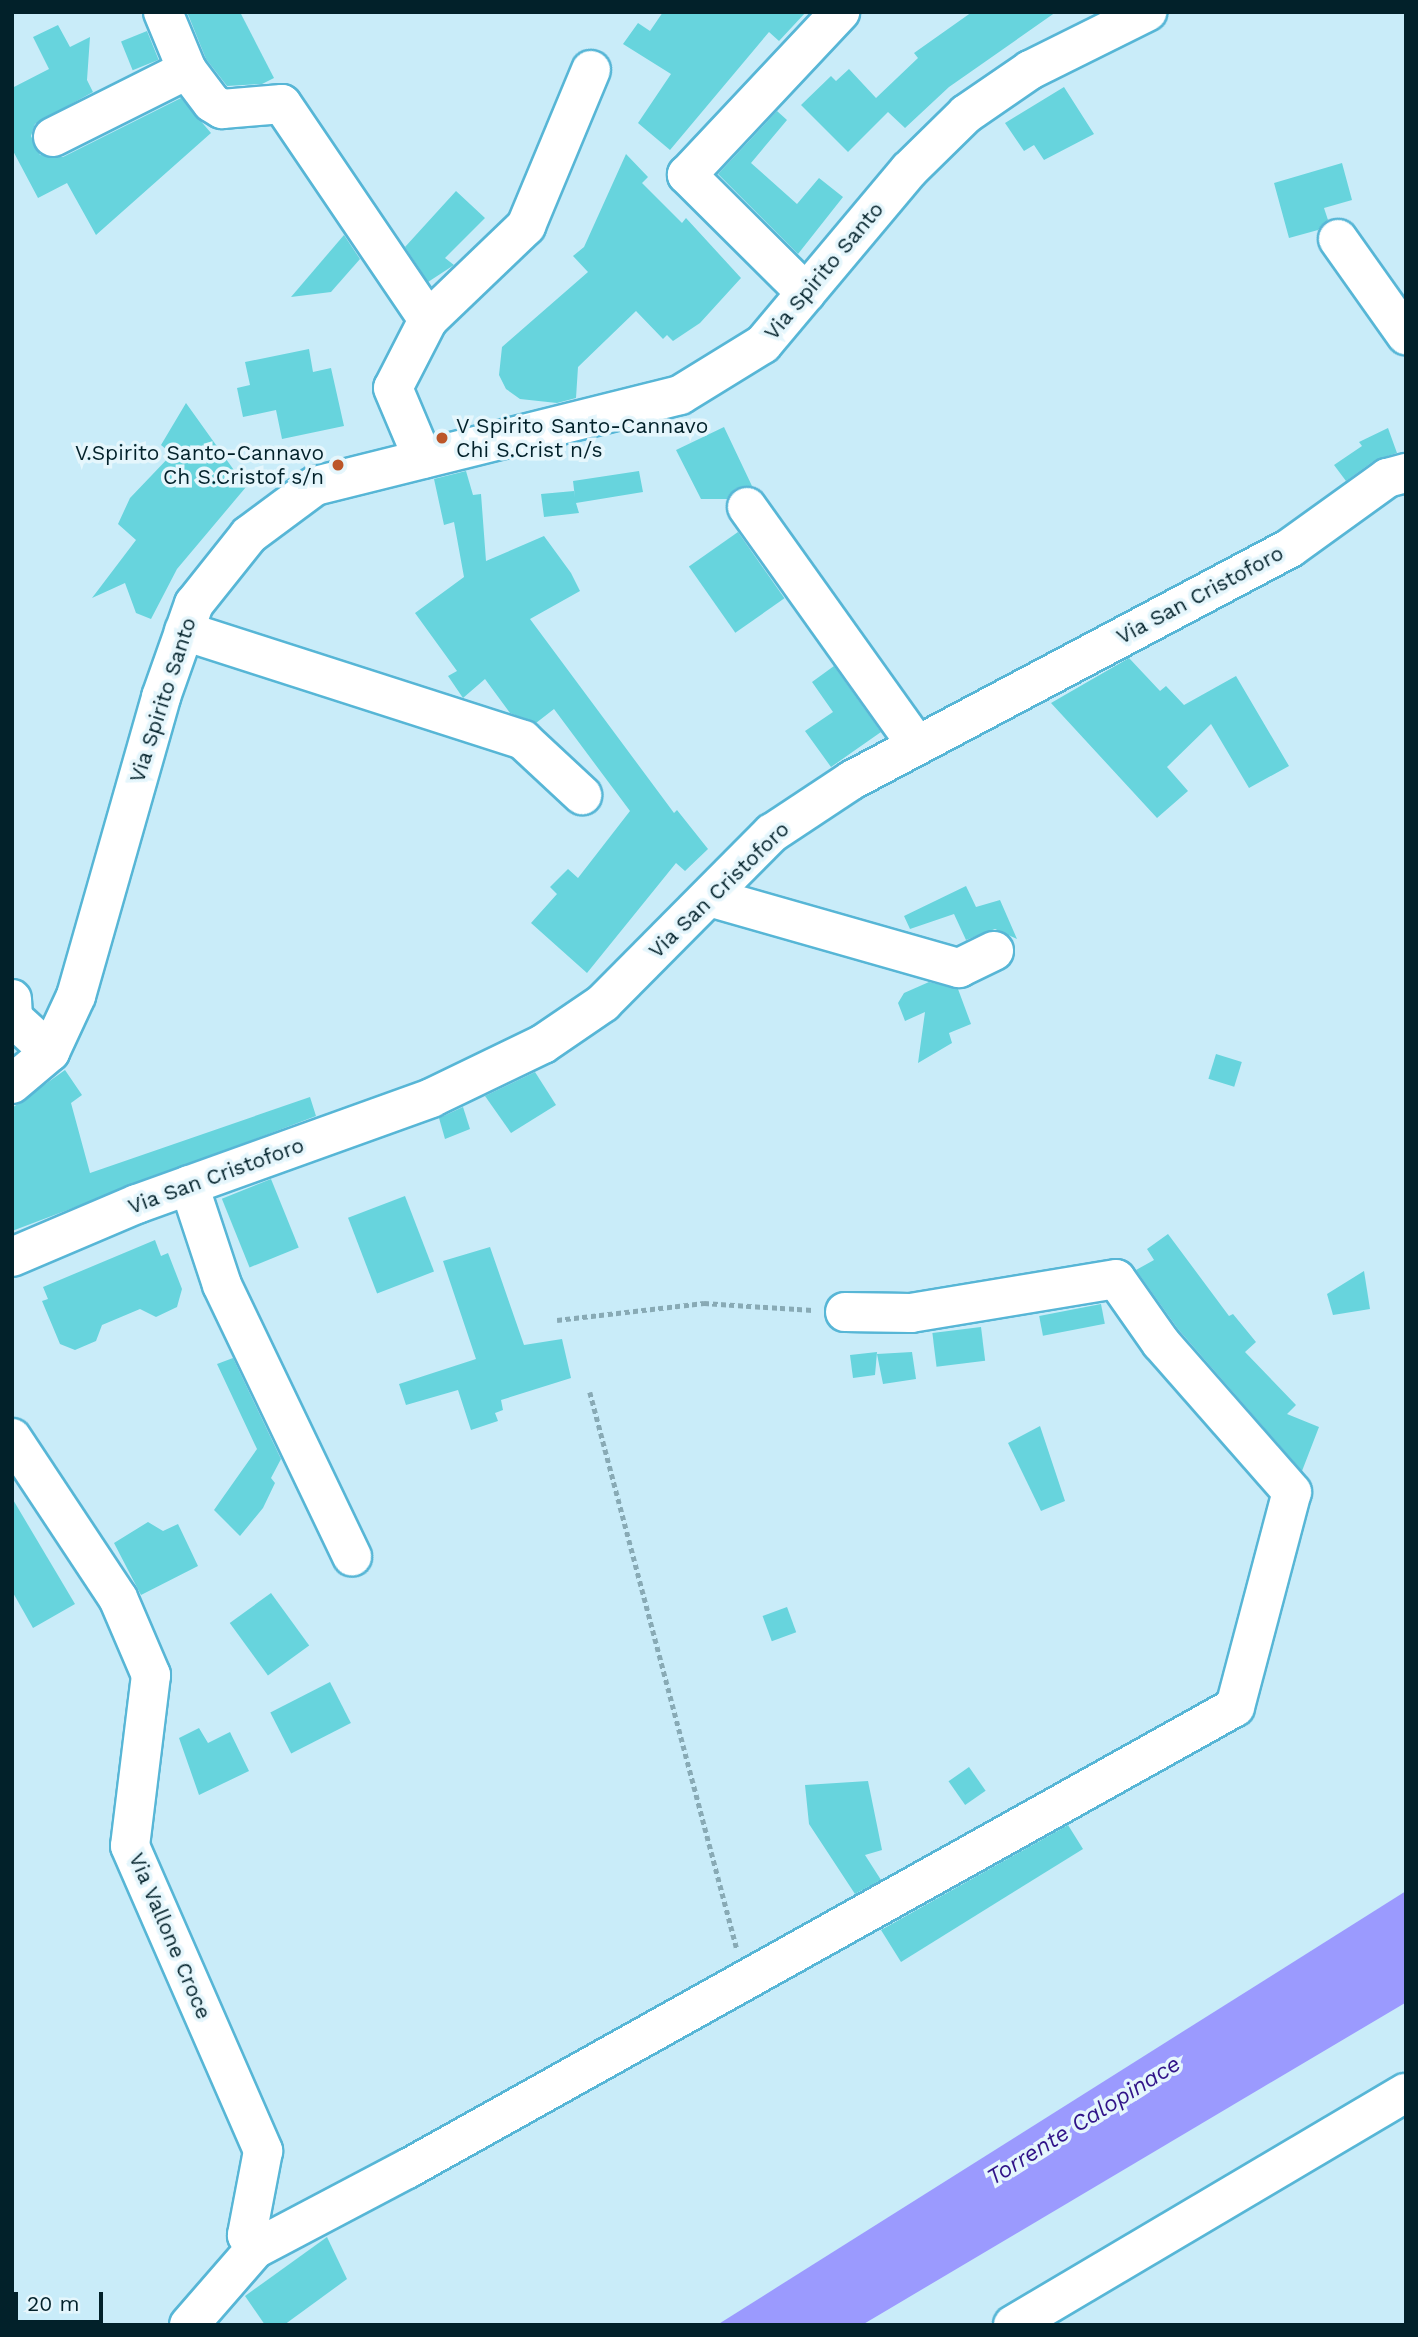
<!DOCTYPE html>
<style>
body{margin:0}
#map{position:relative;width:1418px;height:2337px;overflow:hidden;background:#c9ecf9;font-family:"Work Sans",sans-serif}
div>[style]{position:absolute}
.water>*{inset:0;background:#9b9afe}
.building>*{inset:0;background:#67d4dd;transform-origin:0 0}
.path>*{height:4.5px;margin-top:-2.25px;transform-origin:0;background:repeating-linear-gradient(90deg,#88aab5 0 5px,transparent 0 8.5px)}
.roads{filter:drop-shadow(2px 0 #57b6d6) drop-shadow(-2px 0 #57b6d6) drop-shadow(0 2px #57b6d6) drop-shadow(0 -2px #57b6d6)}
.minor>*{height:38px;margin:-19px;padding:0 19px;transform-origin:19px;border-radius:19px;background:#fff}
.dots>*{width:19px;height:19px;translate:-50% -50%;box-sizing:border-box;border:4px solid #e5f6fc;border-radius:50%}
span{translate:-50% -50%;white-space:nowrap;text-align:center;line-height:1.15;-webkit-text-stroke:7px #e5f6fc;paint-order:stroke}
.street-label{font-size:21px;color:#02212a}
.poi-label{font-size:21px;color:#02212a}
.left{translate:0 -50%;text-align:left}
.right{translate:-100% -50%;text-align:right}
.water-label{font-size:23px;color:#301388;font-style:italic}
.frame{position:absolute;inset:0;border:14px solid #02212a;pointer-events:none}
.scale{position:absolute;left:14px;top:2292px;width:89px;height:32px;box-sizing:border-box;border:4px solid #02212a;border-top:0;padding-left:9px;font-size:21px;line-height:24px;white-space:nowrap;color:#02212a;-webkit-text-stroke:5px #e5f6fc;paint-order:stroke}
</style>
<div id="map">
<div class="water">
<div style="clip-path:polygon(1406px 1891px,1405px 2003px,862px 2325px,717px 2325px)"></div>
</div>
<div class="building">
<div style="clip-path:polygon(187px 12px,240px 12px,274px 78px,262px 84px,227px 86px,206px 59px)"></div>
<div style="clip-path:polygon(663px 12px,806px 12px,779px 41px,769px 32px,670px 150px,638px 123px,671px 74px,623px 44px,638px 23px,650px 31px)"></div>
<div style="clip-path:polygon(972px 12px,1056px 12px,949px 87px,905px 128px,888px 112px,848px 152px,801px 105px,831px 76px,836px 81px,849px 69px,876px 98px,918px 58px,914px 53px)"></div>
<div style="clip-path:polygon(58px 25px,70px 47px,90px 37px,87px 80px,93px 92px,35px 124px,31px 136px,40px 155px,63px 157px,181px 98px,211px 133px,96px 235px,67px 183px,38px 198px,12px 149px,12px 88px,49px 69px,33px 37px)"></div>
<div style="left:147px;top:31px;width:31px;height:28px;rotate:68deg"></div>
<div style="clip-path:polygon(1064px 87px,1094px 134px,1044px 160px,1034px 145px,1024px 151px,1005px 123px)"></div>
<div style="clip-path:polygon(777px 111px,787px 120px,751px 163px,797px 204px,819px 178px,843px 197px,798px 254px,718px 174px)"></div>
<div style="clip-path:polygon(626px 154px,648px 177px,642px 183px,682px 223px,686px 218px,741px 278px,700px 323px,673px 341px,667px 335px,663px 339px,636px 311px,578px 367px,576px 398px,557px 403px,520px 399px,506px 389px,499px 375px,502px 347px,588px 272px,573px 256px,584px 247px)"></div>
<div style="clip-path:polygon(1342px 163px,1352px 200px,1324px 208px,1328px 220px,1318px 230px,1289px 238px,1274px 183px)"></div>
<div style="clip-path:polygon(456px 191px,485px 218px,445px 258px,454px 265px,428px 282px,405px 247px)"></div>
<div style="clip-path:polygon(344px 235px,360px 259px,331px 292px,291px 297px)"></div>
<div style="clip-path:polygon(309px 349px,313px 372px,331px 368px,344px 426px,282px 439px,276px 410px,243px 417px,237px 388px,250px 385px,245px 362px)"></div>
<div style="clip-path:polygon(186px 403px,246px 487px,177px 569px,151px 619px,136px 613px,125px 583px,92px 598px,136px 540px,118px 524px,130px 498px,172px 454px,161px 445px)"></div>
<div style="clip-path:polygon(724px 427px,752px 486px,735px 489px,727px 499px,701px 499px,676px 450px)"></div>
<div style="clip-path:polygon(1388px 428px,1397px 453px,1375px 460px,1346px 481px,1334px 465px,1362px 446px,1359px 442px)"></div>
<div style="clip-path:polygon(466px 471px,473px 495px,481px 494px,486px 561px,544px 536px,571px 573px,580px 591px,530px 619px,674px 813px,677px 810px,708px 849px,685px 871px,676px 863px,587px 973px,531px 923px,557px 894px,550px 887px,568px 869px,578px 878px,630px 811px,554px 709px,536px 723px,510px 713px,485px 679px,463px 698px,448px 676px,457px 671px,415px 613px,464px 577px,454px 522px,444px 525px,434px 479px)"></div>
<div style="clip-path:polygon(639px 471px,643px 492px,576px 503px,579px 513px,544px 517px,541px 494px,574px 491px,575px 498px,573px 481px)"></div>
<div style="left:738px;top:532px;width:81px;height:60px;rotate:55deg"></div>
<div style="clip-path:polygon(1129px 658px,1160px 691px,1166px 686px,1184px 705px,1236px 676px,1289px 766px,1249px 788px,1211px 724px,1167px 767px,1188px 791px,1157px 818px,1051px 703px)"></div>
<div style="clip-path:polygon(834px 666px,881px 732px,831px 767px,805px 731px,833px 712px,812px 682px)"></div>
<div style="clip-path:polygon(966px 886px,976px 907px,1000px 900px,1017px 939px,995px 929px,966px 940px,954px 914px,910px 929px,904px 916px)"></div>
<div style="clip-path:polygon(929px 982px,958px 989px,971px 1024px,949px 1033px,952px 1043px,918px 1063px,925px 1012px,905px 1021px,898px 1003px,904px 993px)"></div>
<div style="left:1216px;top:1054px;width:27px;height:26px;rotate:17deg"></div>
<div style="clip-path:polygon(65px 1070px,82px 1095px,71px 1103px,90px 1173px,310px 1097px,316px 1116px,12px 1231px,12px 1108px)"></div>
<div style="clip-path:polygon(535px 1072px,556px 1105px,511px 1133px,485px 1096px)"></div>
<div style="clip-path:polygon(463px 1107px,470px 1129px,445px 1139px,439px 1118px)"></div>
<div style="left:271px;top:1179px;width:74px;height:53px;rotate:68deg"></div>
<div style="left:405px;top:1196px;width:81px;height:61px;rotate:69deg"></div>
<div style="clip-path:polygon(1168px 1234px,1229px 1316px,1233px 1314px,1256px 1342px,1245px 1352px,1296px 1405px,1287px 1414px,1319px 1427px,1302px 1471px,1178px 1329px,1136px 1270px,1154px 1260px,1147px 1249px)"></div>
<div style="clip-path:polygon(155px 1240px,161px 1256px,168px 1253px,182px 1289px,177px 1307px,156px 1317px,140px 1309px,102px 1325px,96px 1341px,75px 1350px,60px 1344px,42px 1301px,48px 1299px,43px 1287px)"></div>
<div style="clip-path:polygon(490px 1247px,524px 1345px,562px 1339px,571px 1378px,501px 1400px,503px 1410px,495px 1413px,498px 1421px,471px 1430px,458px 1390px,406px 1405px,399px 1384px,476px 1359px,443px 1261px)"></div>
<div style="clip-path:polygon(1364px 1271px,1370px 1309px,1333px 1315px,1327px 1294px)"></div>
<div style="left:1101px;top:1304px;width:20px;height:63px;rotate:79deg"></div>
<div style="left:981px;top:1327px;width:34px;height:49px;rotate:83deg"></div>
<div style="clip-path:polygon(877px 1352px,875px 1375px,853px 1378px,850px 1355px)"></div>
<div style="clip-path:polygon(912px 1352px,916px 1379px,883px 1384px,877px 1354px)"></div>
<div style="clip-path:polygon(233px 1358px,281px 1459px,271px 1478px,275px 1483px,263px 1508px,240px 1536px,214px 1510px,257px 1449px,217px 1364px)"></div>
<div style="clip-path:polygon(1040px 1426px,1065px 1501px,1041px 1511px,1008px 1443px)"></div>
<div style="clip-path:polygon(12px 1498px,75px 1604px,33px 1628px,12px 1591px)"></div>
<div style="clip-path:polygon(148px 1522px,163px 1531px,178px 1524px,198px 1566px,141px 1595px,114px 1543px)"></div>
<div style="left:271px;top:1593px;width:65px;height:51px;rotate:54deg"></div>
<div style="left:787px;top:1607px;width:27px;height:26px;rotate:70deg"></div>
<div style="left:330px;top:1682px;width:46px;height:67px;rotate:63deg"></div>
<div style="clip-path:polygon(199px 1728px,208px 1743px,230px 1732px,249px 1771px,199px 1795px,179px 1738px)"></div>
<div style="left:969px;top:1767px;width:29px;height:25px;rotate:55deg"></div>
<div style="clip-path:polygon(868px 1781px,882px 1850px,865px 1855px,881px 1880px,855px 1894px,809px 1824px,805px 1785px)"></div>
<div style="clip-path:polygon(1068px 1825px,1083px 1849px,901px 1962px,881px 1930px)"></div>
<div style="clip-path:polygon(327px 2237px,347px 2279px,284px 2325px,265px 2325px,245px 2296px)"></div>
</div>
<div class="path">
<div style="left:557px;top:1320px;width:148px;rotate:-6.6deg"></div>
<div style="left:704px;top:1303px;width:109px;rotate:3.7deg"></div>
<div style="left:590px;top:1392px;width:576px;rotate:75.22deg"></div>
</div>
<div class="roads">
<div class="minor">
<div style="left:163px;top:12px;width:63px;rotate:67.5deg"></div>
<div style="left:187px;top:70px;width:41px;rotate:52.9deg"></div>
<div style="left:212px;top:103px;width:12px;rotate:31deg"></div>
<div style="left:222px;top:109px;width:60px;rotate:-4.8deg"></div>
<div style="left:282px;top:104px;width:261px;rotate:55.9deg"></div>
<div style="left:428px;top:320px;width:76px;rotate:117.2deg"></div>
<div style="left:393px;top:388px;width:77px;rotate:67.1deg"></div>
<div style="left:53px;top:137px;width:150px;rotate:-26.6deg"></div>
<div style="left:1338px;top:239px;width:118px;rotate:54.7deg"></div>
<div style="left:806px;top:293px;width:168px;rotate:-135.2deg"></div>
<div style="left:687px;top:175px;width:224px;rotate:-46.8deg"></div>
<div style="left:428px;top:320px;width:136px;rotate:-43.8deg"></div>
<div style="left:526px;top:226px;width:169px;rotate:-67.4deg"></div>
<div style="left:747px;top:507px;width:292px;rotate:54.5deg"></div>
<div style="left:184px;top:631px;width:356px;rotate:17.8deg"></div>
<div style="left:523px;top:740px;width:81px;rotate:43deg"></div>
<div style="left:709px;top:897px;width:260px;rotate:15.9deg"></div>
<div style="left:959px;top:968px;width:39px;rotate:-26deg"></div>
<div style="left:12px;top:999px;width:19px;rotate:87deg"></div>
<div style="left:13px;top:1018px;width:50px;rotate:42.6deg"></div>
<div style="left:12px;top:1084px;width:50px;rotate:-40.1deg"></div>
<div style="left:50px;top:1052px;width:62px;rotate:-65.1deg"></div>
<div style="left:76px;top:996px;width:311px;rotate:-74.1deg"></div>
<div style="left:161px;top:697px;width:99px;rotate:-70.5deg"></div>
<div style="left:194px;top:604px;width:88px;rotate:-51.4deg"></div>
<div style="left:249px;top:535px;width:82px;rotate:-36.6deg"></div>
<div style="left:315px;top:486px;width:376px;rotate:-14deg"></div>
<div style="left:680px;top:395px;width:97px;rotate:-31.6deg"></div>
<div style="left:763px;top:344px;width:227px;rotate:-50deg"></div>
<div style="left:909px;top:170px;width:80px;rotate:-44.5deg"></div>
<div style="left:966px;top:114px;width:78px;rotate:-34.5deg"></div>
<div style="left:1030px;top:70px;width:131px;rotate:-26.4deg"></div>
<div style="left:189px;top:1185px;width:105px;rotate:71.7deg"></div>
<div style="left:222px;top:1285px;width:301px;rotate:64.4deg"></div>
<div style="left:12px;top:1257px;width:136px;rotate:-23deg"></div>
<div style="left:137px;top:1204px;width:313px;rotate:-19.8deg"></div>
<div style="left:431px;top:1098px;width:124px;rotate:-25.7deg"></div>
<div style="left:543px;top:1044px;width:73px;rotate:-34.3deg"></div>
<div style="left:603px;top:1003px;width:240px;rotate:-45.2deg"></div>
<div style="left:772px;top:833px;width:96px;rotate:-33.5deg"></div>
<div style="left:852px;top:780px;width:496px;rotate:-27.9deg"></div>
<div style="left:1290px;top:548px;width:120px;rotate:-35.8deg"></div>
<div style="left:1387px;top:478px;width:20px;rotate:-15deg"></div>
<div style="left:12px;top:1438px;width:192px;rotate:56.5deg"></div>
<div style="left:118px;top:1598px;width:84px;rotate:66.8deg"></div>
<div style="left:151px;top:1675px;width:172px;rotate:97deg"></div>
<div style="left:130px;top:1846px;width:333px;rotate:66.4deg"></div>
<div style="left:263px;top:2151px;width:86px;rotate:100.8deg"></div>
<div style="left:247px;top:2235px;width:16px;rotate:60deg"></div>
<div style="left:189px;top:2325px;width:101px;rotate:-49deg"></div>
<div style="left:255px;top:2249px;width:172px;rotate:-27.8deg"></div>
<div style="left:407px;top:2169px;width:948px;rotate:-29.16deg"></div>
<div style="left:1235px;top:1707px;width:222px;rotate:-75.2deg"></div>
<div style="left:1292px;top:1492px;width:198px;rotate:-131.3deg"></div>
<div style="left:1161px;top:1343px;width:78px;rotate:-125.1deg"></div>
<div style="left:1116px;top:1279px;width:208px;rotate:170.6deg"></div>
<div style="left:911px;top:1313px;width:66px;rotate:-179.1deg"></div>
<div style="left:1013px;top:2325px;width:456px;rotate:-30.6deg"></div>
</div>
</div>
<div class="dots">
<div style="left:442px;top:438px;background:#bc5629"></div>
<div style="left:338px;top:465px;background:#bc5629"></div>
</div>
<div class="street-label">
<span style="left:824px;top:271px;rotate:-50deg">Via Spirito Santo</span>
<span style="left:1200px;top:595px;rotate:-28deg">Via San Cristoforo</span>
<span style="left:163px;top:700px;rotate:-72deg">Via Spirito Santo</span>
<span style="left:719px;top:890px;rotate:-44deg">Via San Cristoforo</span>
<span style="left:216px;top:1176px;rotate:-20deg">Via San Cristoforo</span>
<span style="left:170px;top:1936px;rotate:67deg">Via Vallone Croce</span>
</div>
<div class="poi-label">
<span class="left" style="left:456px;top:438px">V Spirito Santo-Cannavo<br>Chi S.Crist n/s</span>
<span class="right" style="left:324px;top:465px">V.Spirito Santo-Cannavo<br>Ch S.Cristof s/n</span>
</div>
<div class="water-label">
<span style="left:1084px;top:2121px;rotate:-32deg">Torrente Calopinace</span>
</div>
<div class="frame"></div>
<div class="scale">20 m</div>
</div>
